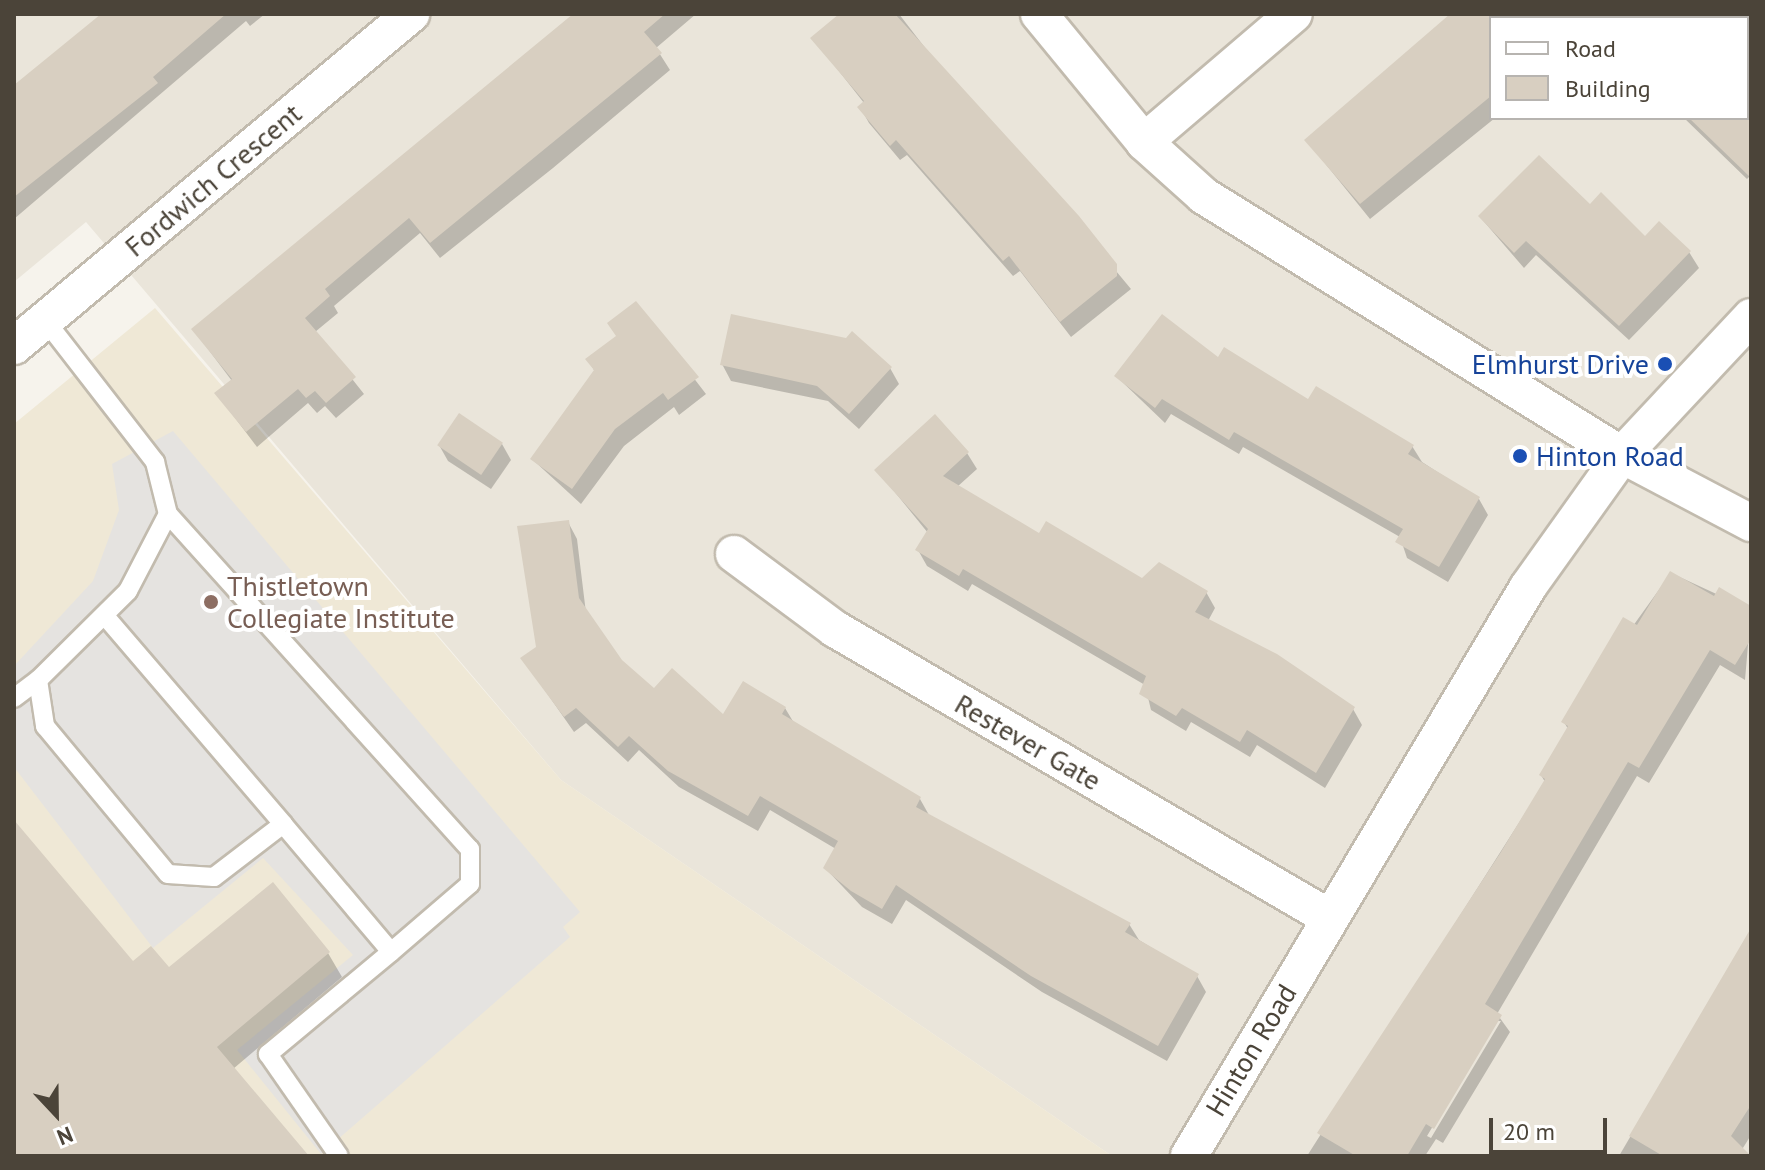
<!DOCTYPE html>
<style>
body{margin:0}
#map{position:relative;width:1765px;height:1170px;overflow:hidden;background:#f6f3ec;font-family:"PT Sans",sans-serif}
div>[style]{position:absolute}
.residential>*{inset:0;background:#eae5da}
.education>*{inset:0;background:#efe8d6}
.parking>*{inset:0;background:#e5e3e0}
.shadow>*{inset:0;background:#0003}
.building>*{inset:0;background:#d8cfc1;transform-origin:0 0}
.path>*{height:5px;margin-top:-2.5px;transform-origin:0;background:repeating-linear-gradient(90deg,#c4b79f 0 4px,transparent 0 8px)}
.roads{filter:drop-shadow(2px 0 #c2bbae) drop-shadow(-2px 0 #c2bbae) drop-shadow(0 2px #c2bbae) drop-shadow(0 -2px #c2bbae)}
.lane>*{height:18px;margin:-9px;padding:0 9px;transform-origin:9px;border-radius:9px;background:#fff}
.street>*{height:36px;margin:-18px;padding:0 18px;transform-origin:18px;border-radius:18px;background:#fff}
.dots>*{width:22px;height:22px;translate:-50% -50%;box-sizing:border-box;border:4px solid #fff;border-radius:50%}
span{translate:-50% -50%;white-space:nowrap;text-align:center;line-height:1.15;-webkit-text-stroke:8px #fff;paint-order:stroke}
.street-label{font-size:28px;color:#4b4439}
.transit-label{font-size:28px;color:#164399}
.right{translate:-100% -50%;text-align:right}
.left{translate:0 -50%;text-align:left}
.education-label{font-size:28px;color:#785e54}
.frame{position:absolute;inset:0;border:16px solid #4b4439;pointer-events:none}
.legend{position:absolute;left:1489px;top:16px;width:260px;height:104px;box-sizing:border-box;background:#fff;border:2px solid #b7b4b0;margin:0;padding:10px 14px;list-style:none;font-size:24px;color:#4b4439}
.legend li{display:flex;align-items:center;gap:16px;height:40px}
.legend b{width:40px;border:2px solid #b7b4b0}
.north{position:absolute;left:16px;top:1074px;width:80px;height:80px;-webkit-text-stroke:6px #fff;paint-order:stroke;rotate:158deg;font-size:22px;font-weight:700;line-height:32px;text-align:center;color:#4b4439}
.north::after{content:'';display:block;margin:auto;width:28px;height:36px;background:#4b4439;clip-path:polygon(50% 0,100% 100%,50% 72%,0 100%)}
.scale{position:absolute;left:1489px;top:1118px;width:118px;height:36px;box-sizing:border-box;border:4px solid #4b4439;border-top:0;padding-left:10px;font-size:24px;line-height:28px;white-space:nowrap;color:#4b4439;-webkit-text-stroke:6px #fff;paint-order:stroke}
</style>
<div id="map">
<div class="residential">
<div style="clip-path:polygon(evenodd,14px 14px,1751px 14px,1751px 1156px,1112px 1156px,561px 780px,86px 222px,14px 282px,14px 14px,1491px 18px,1747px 18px,1747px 118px,1491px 118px,1491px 18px)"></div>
</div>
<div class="education">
<div style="clip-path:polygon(155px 308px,561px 780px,1112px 1156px,14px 1156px,14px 424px)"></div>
</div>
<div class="parking">
<div style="clip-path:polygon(173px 431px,580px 912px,563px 927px,570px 937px,321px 1154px,237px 1050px,353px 955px,263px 858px,153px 948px,14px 767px,14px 666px,93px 581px,119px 510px,112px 464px)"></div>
</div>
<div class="shadow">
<div style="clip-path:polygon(103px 14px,265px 14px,250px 26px,246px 21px,14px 219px,14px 86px)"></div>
<div style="clip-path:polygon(574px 14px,696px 14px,656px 48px,670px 70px,553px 168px,440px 258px,420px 233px,334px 306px,338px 313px,315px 332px,364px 394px,336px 418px,325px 406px,317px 413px,308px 403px,257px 447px,217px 394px,232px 381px,193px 329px)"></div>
<div style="clip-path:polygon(842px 14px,899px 14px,976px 114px,982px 110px,1131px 289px,1071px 337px,1020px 271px,1013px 276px,907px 155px,900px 160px,869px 123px,860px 107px,864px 103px,813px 38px)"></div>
<div style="clip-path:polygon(1456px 14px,1595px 14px,1491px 18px,1495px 118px,1370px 219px,1307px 141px)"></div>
<div style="clip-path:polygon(1751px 21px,1751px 175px,1747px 179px,1684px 118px,1747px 118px)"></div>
<div style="clip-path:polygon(1590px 207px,1645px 239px,1689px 252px,1699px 268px,1629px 340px,1536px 255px,1524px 268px,1480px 217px)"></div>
<div style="clip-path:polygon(636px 303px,706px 394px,679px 415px,674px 407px,624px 446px,581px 504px,532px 459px,595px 372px,588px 359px,617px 337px)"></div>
<div style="clip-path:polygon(1218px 360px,1412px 446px,1422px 462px,1479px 499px,1488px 515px,1448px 582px,1407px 558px,1400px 537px,1243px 447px,1239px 454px,1171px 414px,1165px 423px,1116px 376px)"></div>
<div style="clip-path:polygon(722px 364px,890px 368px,899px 384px,859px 429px,828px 401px,731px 381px)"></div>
<div style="clip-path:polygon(502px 444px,511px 460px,491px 489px,448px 461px,439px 445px)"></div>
<div style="clip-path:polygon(967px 453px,977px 469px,957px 487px,1040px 536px,1143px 580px,1206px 592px,1215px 608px,1208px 621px,1353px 709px,1362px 725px,1325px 788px,1257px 745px,1250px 757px,1191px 722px,1186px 731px,1151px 710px,1145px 685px,972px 584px,968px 591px,927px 566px,918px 550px,928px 533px,877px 470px)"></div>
<div style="clip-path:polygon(568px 522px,577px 539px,586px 613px,621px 661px,654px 691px,723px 718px,785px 708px,794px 723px,920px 799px,929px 815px,1129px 924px,1139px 940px,1197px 976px,1206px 992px,1167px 1061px,1042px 992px,906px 900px,892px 924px,862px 907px,825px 868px,836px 849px,770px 810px,758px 831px,679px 787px,639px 750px,628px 762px,586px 723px,574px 732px,523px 659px,538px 648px)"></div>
<div style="clip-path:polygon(evenodd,1671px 573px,1751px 610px,1745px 680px,1720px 665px,1649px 783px,1637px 776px,1497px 1014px,1510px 1032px,1443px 1143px,1436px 1139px,1425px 1156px,1307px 1156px,1545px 782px,1541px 775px,1568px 729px,1564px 722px,1671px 573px,1496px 1021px,1501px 1021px,1431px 1138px,1427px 1136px,1496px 1021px)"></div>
<div style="clip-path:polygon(14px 823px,133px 964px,168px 970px,328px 953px,342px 977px,233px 1069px,306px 1156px,14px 1156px)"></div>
<div style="clip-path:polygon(1751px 931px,1751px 1135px,1738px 1156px,1619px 1156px)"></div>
</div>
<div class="building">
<div style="clip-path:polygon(101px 14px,226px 14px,153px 77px,158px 83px,14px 197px,14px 85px)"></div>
<div style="clip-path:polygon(573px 14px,665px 14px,644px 32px,662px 53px,430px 243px,409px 218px,325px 289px,330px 296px,305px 318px,356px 377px,326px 403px,315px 391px,306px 398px,298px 389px,246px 432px,214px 393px,232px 379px,191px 329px)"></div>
<div style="clip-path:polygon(839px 14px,895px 14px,1079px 216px,1117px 264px,1117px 276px,1060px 322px,1009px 256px,1003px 261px,896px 140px,890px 146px,857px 107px,864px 101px,810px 38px)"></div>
<div style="clip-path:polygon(1450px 14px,1491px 14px,1491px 96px,1360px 204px,1304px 140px)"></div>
<div style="clip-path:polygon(1689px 118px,1751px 118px,1751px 178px)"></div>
<div style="clip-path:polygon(1539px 155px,1590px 204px,1601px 192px,1645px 236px,1659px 221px,1691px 251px,1619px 326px,1526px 241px,1514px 253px,1478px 216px)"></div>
<div style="clip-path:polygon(636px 301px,699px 377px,668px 400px,663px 393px,615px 429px,572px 489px,530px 459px,594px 370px,585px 359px,616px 336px,607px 323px)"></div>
<div style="clip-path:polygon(731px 314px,846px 338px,852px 331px,892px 367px,849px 414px,817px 386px,720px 365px)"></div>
<div style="clip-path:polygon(1162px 314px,1218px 357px,1224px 347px,1308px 399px,1316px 386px,1414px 445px,1408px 454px,1480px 497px,1439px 567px,1395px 542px,1403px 529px,1234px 432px,1229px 440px,1162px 399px,1155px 408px,1114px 376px)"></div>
<div style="left:459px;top:413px;width:53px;height:39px;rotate:34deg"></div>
<div style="clip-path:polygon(935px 414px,969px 452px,943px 476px,1039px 533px,1046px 521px,1142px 578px,1159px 562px,1208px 591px,1195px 612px,1277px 654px,1355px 707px,1316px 773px,1247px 730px,1240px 742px,1182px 708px,1176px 716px,1139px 694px,1146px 676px,963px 569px,959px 576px,915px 550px,928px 529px,874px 470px)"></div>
<div style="clip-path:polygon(569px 520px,579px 598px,622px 660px,654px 688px,672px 668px,723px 714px,743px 681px,786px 707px,782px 714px,921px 797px,916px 807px,1131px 923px,1125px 932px,1199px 974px,1158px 1046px,1031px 976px,896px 885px,882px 909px,851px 891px,823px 868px,838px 841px,760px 796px,748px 816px,668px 771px,629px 736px,618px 747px,576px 708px,564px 717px,520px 658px,536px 647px,517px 526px)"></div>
<div style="clip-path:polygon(1670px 571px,1714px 596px,1719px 587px,1751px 606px,1751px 639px,1735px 665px,1710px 650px,1639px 768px,1628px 762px,1485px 1004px,1502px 1015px,1434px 1129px,1426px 1124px,1407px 1156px,1356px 1156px,1317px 1133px,1501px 852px,1545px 779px,1539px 775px,1568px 726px,1561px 722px,1623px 617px,1637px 625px)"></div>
<div style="clip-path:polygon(14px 820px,133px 961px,151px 946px,169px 967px,273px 882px,330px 952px,217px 1047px,309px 1156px,14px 1156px)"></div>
<div style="clip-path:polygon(1751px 928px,1751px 1105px,1731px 1136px,1751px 1156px,1663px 1156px,1629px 1136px)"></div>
</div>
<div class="path">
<div style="left:1058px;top:1156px;width:10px"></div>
</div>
<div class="roads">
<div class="lane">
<div style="left:45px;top:320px;width:180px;rotate:52.2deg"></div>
<div style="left:155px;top:462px;width:54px;rotate:76deg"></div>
<div style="left:168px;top:514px;width:87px;rotate:117.5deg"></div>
<div style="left:128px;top:591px;width:127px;rotate:135.3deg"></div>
<div style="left:38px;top:680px;width:47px;rotate:81.3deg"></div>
<div style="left:45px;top:726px;width:192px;rotate:50.3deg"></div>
<div style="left:168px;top:874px;width:46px;rotate:3.7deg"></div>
<div style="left:214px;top:877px;width:87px;rotate:-37.5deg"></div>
<div style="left:283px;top:824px;width:167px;rotate:49.8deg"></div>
<div style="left:391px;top:952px;width:160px;rotate:140.3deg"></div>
<div style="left:268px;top:1054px;width:124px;rotate:55.2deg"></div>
<div style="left:168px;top:514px;width:451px;rotate:48deg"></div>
<div style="left:470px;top:849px;width:35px;rotate:90deg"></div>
<div style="left:470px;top:884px;width:104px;rotate:139.3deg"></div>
<div style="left:105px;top:616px;width:274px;rotate:49.4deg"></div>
<div style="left:14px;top:698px;width:30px;rotate:-37deg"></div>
</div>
<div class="street">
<div style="left:1039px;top:14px;width:166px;rotate:50.6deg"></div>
<div style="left:1144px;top:142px;width:81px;rotate:42deg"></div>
<div style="left:1204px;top:196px;width:492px;rotate:31.8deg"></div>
<div style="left:1622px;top:455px;width:146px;rotate:27.8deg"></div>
<div style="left:1144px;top:142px;width:197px;rotate:-40.5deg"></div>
<div style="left:14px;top:346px;width:518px;rotate:-39.9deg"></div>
<div style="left:734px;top:554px;width:126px;rotate:36.6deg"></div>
<div style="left:835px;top:629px;width:573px;rotate:30.28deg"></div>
<div style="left:1189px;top:1156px;width:662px;rotate:-59.21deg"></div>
<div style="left:1528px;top:587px;width:162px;rotate:-54.5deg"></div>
<div style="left:1622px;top:455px;width:189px;rotate:-46.9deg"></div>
</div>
</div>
<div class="dots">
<div style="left:1665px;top:364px;background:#1a4fb4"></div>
<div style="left:1520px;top:456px;background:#1a4fb4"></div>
<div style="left:211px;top:602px;background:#8d6e63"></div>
</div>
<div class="street-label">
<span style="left:213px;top:180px;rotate:-40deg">Fordwich Crescent</span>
<span style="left:1028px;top:742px;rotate:30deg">Restever Gate</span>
<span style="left:1251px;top:1050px;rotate:-59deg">Hinton Road</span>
</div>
<div class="transit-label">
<span class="right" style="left:1649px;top:364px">Elmhurst Drive</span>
<span class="left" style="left:1536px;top:456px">Hinton Road</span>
</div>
<div class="education-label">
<span class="left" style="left:227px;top:602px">Thistletown<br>Collegiate Institute</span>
</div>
<div class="frame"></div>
<ul class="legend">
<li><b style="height:10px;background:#fff"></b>Road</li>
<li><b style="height:22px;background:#d8cfc1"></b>Building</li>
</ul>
<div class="north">N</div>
<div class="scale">20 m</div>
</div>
